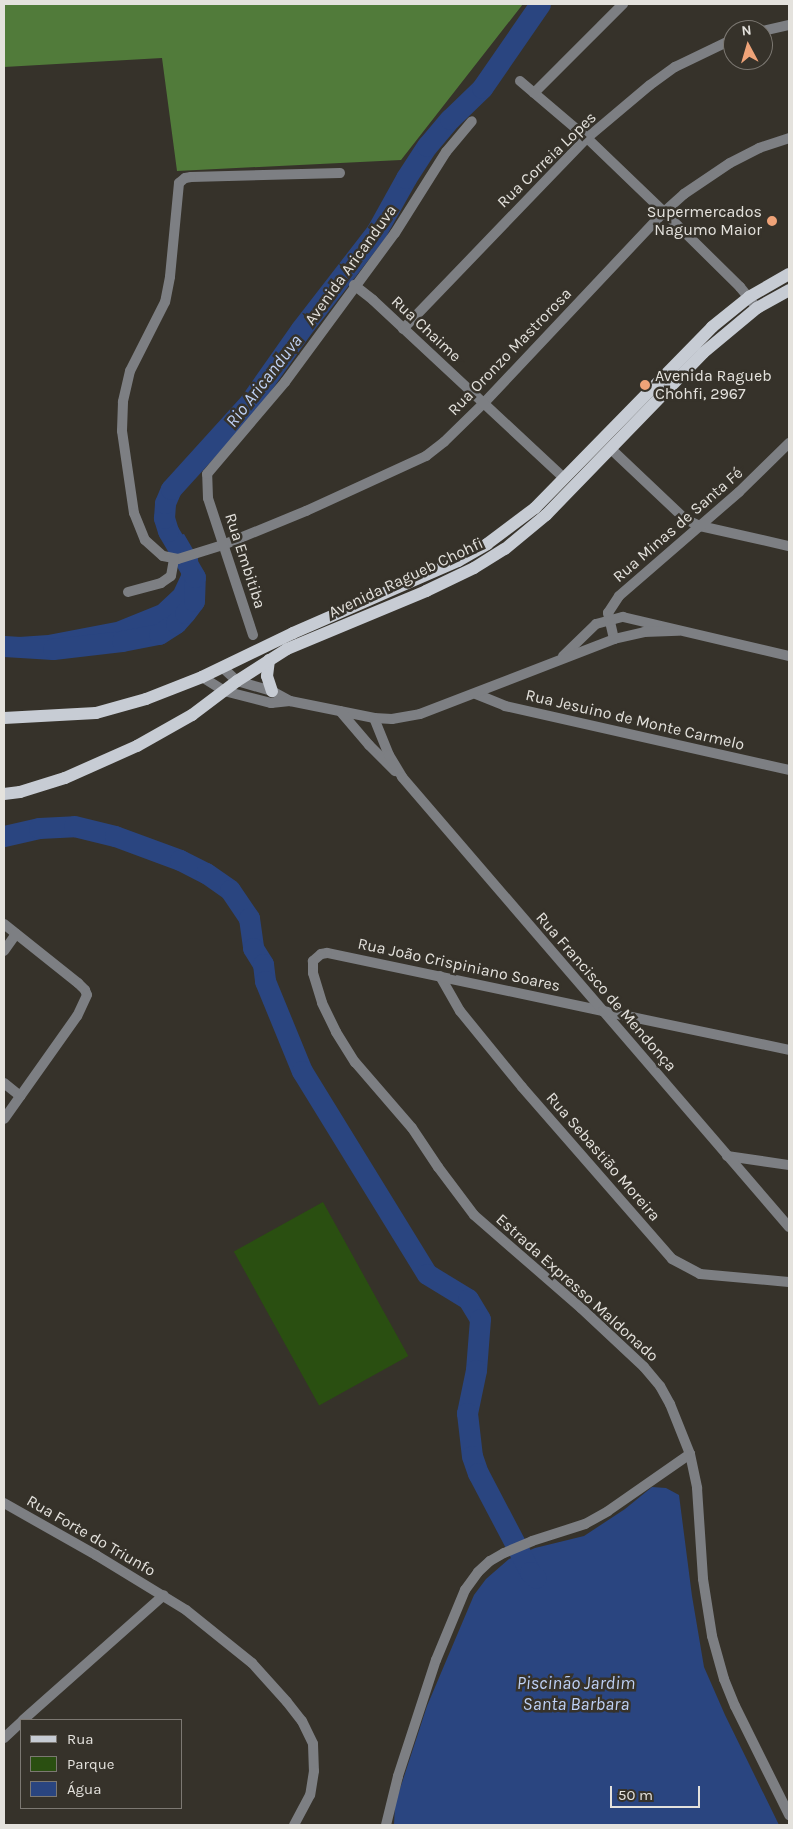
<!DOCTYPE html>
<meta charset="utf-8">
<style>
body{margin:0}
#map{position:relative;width:793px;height:1829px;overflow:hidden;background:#36322a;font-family:Karla,sans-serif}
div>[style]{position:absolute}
.green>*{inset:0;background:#2a4f11;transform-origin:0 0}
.forest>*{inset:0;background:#517b3a}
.water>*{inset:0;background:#2a4580}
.river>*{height:21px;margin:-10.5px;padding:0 10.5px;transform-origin:10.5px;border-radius:10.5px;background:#2a4580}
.minor>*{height:10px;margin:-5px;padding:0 5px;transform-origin:5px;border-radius:5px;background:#7d7f83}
.tertiary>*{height:10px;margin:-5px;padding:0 5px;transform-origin:5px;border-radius:5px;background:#7d7f83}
.primary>*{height:12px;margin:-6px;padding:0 6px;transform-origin:6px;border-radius:6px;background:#c7ccd4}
.dots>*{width:14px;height:14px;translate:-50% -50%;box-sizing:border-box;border:2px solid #36322a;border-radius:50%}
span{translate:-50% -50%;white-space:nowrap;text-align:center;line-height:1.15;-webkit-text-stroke:5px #36322a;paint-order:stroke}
.street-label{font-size:16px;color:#e4e2dd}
.poi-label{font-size:16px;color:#e4e2dd}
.right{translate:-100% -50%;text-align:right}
.left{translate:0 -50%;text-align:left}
.water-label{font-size:18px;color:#bed0f4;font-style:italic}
.frame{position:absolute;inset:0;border:5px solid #e4e2dd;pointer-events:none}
.legend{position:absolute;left:20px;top:1719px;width:162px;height:90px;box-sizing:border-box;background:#36322a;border:1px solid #7c7872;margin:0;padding:6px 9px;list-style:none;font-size:15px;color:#e4e2dd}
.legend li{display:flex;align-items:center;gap:10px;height:25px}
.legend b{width:25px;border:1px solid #7c7872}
.north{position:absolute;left:723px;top:20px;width:50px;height:50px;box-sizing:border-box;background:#36322a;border:1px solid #7c7872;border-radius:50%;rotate:354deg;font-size:14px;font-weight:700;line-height:20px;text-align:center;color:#e4e2dd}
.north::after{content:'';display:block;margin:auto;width:18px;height:22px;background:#efa378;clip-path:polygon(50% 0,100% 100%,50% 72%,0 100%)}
.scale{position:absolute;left:610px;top:1786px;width:90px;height:22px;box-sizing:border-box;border:2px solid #e4e2dd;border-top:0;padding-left:6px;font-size:15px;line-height:18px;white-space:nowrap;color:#e4e2dd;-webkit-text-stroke:4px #36322a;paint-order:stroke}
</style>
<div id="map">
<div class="green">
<div style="left:323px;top:1202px;width:176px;height:102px;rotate:61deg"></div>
</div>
<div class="forest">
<div style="clip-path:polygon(4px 4px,523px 4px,401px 160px,177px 171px,162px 58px,4px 67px)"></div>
</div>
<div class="water">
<div style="clip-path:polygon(184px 534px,198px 558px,199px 584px,190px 599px,169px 619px,152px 629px,120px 638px,4px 653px,4px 638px,48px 635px,116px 622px,158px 605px,174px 590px,181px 575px,181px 563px,171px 537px)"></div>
<div style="clip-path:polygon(652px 1487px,666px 1488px,679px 1495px,692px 1596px,704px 1667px,725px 1715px,779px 1825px,394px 1825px,395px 1804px,427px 1706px,474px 1595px,486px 1579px,509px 1559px,535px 1548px,584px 1536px,625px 1509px)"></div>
</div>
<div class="river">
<div style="left:4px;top:646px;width:49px;rotate:3.5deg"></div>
<div style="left:53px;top:649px;width:69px;rotate:-6.6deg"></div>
<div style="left:122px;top:641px;width:38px;rotate:-11deg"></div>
<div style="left:159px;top:634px;width:20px;rotate:-33deg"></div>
<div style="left:176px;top:623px;width:13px;rotate:-48deg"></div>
<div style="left:185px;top:613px;width:15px;rotate:-53deg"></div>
<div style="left:194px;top:601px;width:24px;rotate:-88deg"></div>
<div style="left:195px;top:577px;width:53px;rotate:-120.4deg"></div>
<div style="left:168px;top:531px;width:14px;rotate:-107deg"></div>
<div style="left:164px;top:518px;width:15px;rotate:-86deg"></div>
<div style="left:165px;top:503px;width:15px;rotate:-67deg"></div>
<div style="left:171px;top:489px;width:116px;rotate:-47.8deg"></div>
<div style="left:249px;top:403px;width:90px;rotate:-54.9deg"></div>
<div style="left:301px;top:329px;width:123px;rotate:-52.3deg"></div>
<div style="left:376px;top:232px;width:62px;rotate:-60.9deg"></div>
<div style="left:406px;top:178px;width:38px;rotate:-57deg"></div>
<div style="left:427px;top:146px;width:35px;rotate:-50deg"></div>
<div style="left:450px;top:119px;width:45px;rotate:-44.1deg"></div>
<div style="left:482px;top:88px;width:102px;rotate:-55.4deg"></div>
<div style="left:4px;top:836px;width:36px;rotate:-13deg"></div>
<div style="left:39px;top:828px;width:35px;rotate:-3deg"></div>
<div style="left:74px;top:826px;width:42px;rotate:13.7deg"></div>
<div style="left:115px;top:836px;width:69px;rotate:20.3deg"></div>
<div style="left:180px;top:860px;width:29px;rotate:27deg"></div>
<div style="left:206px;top:873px;width:29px;rotate:35deg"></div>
<div style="left:230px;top:890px;width:34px;rotate:56deg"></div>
<div style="left:249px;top:918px;width:30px;rotate:82deg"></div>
<div style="left:253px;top:948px;width:19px;rotate:58deg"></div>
<div style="left:263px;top:964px;width:17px;rotate:83deg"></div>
<div style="left:265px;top:981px;width:97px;rotate:67.7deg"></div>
<div style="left:302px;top:1071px;width:238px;rotate:58.4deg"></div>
<div style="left:427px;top:1274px;width:48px;rotate:31.4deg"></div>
<div style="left:468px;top:1299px;width:23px;rotate:59deg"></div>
<div style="left:480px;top:1319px;width:51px;rotate:94.5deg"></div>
<div style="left:476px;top:1370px;width:44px;rotate:101.8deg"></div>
<div style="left:467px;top:1413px;width:43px;rotate:83.4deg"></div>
<div style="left:472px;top:1456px;width:18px;rotate:71deg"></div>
<div style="left:478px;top:1473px;width:112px;rotate:62.3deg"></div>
<div style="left:530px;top:1572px;width:8px;rotate:45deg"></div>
</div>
<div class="minor">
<div style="left:763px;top:31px;width:27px;rotate:-13deg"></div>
<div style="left:520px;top:81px;width:88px;rotate:40.4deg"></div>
<div style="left:587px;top:138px;width:107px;rotate:43.9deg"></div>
<div style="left:664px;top:212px;width:107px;rotate:44.6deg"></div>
<div style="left:740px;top:287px;width:21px;rotate:51deg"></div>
<div style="left:534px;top:93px;width:126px;rotate:-45deg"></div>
<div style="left:340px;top:173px;width:149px;rotate:178.5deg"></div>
<div style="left:191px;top:177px;width:6px;rotate:171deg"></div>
<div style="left:185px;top:178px;width:8px;rotate:140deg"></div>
<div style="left:179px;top:183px;width:94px;rotate:95.5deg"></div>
<div style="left:170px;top:277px;width:25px;rotate:101deg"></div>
<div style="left:165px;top:302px;width:77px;rotate:116.9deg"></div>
<div style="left:130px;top:371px;width:32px;rotate:103deg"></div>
<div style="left:123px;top:402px;width:29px;rotate:92deg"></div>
<div style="left:122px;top:431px;width:83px;rotate:81.7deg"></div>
<div style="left:134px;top:513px;width:29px;rotate:68deg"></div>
<div style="left:145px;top:540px;width:24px;rotate:42deg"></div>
<div style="left:163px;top:556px;width:15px;rotate:11deg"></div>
<div style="left:178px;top:559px;width:47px;rotate:-17.3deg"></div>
<div style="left:223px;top:545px;width:90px;rotate:-22.3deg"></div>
<div style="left:306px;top:511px;width:132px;rotate:-24.6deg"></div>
<div style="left:426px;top:456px;width:23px;rotate:-38deg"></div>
<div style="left:444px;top:442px;width:54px;rotate:-44.3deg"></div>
<div style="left:483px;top:404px;width:264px;rotate:-46.7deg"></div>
<div style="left:664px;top:212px;width:27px;rotate:-42deg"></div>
<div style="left:684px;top:194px;width:55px;rotate:-34deg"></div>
<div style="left:730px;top:163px;width:33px;rotate:-27deg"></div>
<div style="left:759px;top:148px;width:32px;rotate:-18deg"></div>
<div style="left:354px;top:285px;width:24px;rotate:38deg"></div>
<div style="left:373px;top:300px;width:262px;rotate:43deg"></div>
<div style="left:403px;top:329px;width:265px;rotate:-46.1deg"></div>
<div style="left:587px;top:138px;width:82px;rotate:-40.1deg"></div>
<div style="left:650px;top:85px;width:31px;rotate:-36deg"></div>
<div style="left:675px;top:67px;width:64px;rotate:-25.8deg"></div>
<div style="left:611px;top:449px;width:102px;rotate:43.4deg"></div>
<div style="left:685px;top:519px;width:17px;rotate:25deg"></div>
<div style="left:700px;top:526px;width:91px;rotate:12.7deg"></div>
<div style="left:128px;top:592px;width:34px;rotate:-15deg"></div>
<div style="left:161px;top:583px;width:12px;rotate:-35deg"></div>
<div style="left:171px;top:576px;width:17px;rotate:-80deg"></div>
<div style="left:253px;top:635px;width:144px;rotate:-108.2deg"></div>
<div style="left:208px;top:498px;width:24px;rotate:-92deg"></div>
<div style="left:207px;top:474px;width:121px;rotate:-49.7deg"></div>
<div style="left:285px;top:382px;width:185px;rotate:-53.6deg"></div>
<div style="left:395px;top:233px;width:96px;rotate:-57.8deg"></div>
<div style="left:446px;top:152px;width:40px;rotate:-50deg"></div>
<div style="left:476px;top:694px;width:31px;rotate:22deg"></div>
<div style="left:505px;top:706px;width:291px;rotate:12.7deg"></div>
<div style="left:4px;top:924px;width:95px;rotate:38.6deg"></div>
<div style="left:78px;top:983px;width:10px;rotate:45deg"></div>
<div style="left:85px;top:990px;width:5px;rotate:68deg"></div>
<div style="left:87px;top:995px;width:23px;rotate:115deg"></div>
<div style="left:77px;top:1016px;width:126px;rotate:125.3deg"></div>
<div style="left:4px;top:951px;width:21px;rotate:-55deg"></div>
<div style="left:440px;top:976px;width:40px;rotate:60.3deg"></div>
<div style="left:460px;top:1011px;width:98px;rotate:50.8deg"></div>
<div style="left:522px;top:1087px;width:228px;rotate:48.9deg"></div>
<div style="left:672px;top:1259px;width:32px;rotate:28deg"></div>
<div style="left:700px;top:1274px;width:89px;rotate:5.1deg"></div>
<div style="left:4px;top:1083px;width:21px;rotate:39deg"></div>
<div style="left:727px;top:1156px;width:63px;rotate:8.3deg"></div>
<div style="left:789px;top:1227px;width:285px;rotate:-130.7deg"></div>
<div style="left:603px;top:1011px;width:282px;rotate:-168.1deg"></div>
<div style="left:327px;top:953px;width:6px;rotate:171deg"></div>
<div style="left:321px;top:954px;width:11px;rotate:139deg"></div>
<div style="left:313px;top:961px;width:12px;rotate:90deg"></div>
<div style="left:313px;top:973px;width:31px;rotate:73deg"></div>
<div style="left:322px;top:1003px;width:32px;rotate:64deg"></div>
<div style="left:336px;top:1032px;width:36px;rotate:58deg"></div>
<div style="left:355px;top:1062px;width:87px;rotate:49.2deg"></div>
<div style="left:412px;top:1128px;width:47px;rotate:56.3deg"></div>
<div style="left:438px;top:1167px;width:60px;rotate:53.1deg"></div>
<div style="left:474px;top:1215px;width:142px;rotate:41deg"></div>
<div style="left:581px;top:1308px;width:86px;rotate:43.1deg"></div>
<div style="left:644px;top:1367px;width:25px;rotate:50deg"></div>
<div style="left:660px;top:1386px;width:21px;rotate:61deg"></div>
<div style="left:670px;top:1404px;width:54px;rotate:68.2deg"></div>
<div style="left:690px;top:1454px;width:35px;rotate:78deg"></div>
<div style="left:697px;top:1488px;width:91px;rotate:86.2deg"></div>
<div style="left:703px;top:1579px;width:58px;rotate:81deg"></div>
<div style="left:712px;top:1636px;width:45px;rotate:74.4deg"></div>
<div style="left:724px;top:1679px;width:29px;rotate:68deg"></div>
<div style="left:735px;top:1706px;width:122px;rotate:63.6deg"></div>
<div style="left:23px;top:1720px;width:188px;rotate:-41.6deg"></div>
<div style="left:4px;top:1738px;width:23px;rotate:-43deg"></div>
<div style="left:386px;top:1825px;width:50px;rotate:-76.2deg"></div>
<div style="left:398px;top:1776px;width:122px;rotate:-71.9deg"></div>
<div style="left:436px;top:1660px;width:76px;rotate:-67.5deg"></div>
<div style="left:465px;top:1590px;width:22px;rotate:-54deg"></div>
<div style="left:478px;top:1572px;width:16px;rotate:-43deg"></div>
<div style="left:490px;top:1561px;width:16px;rotate:-30deg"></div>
<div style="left:504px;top:1553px;width:30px;rotate:-23deg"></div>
<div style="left:532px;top:1541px;width:56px;rotate:-17.8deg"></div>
<div style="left:585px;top:1524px;width:26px;rotate:-29deg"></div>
<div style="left:608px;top:1511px;width:100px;rotate:-34.8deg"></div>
</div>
<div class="tertiary">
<div style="left:614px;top:639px;width:27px;rotate:-103deg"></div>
<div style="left:608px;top:613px;width:20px;rotate:-57deg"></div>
<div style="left:619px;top:596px;width:159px;rotate:-40.9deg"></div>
<div style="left:739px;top:492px;width:70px;rotate:-44.4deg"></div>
<div style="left:563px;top:656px;width:46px;rotate:-44.1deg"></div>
<div style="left:596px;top:624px;width:28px;rotate:-15deg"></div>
<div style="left:623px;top:617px;width:171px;rotate:13.2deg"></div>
<div style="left:222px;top:667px;width:21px;rotate:43deg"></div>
<div style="left:237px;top:681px;width:36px;rotate:16deg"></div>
<div style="left:272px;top:691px;width:21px;rotate:29deg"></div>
<div style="left:290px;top:701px;width:86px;rotate:11.4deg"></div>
<div style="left:374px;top:718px;width:18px;rotate:3deg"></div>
<div style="left:392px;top:719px;width:28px;rotate:-10deg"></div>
<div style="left:420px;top:714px;width:208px;rotate:-21.1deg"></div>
<div style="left:614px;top:639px;width:31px;rotate:-13deg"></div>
<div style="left:644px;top:632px;width:34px;rotate:-2deg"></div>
<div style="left:202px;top:677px;width:26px;rotate:32deg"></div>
<div style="left:224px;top:691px;width:49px;rotate:14.3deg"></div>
<div style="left:271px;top:703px;width:19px;rotate:-6deg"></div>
<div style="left:340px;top:711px;width:45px;rotate:49.5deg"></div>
<div style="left:369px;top:745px;width:37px;rotate:45deg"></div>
<div style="left:374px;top:718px;width:40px;rotate:68deg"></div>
<div style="left:389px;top:755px;width:26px;rotate:59deg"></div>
<div style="left:402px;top:777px;width:308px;rotate:49.3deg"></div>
<div style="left:603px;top:1011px;width:190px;rotate:11.8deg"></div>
<div style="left:4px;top:1503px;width:106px;rotate:29.5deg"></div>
<div style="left:96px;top:1555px;width:105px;rotate:31.4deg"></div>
<div style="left:186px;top:1610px;width:85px;rotate:38.8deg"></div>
<div style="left:252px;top:1663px;width:52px;rotate:48.1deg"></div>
<div style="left:287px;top:1702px;width:24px;rotate:52deg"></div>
<div style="left:302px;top:1721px;width:25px;rotate:64deg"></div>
<div style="left:313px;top:1744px;width:27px;rotate:88deg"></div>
<div style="left:314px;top:1771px;width:24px;rotate:99deg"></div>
<div style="left:310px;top:1795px;width:34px;rotate:118deg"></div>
</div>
<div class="primary">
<div style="left:269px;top:660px;width:16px;rotate:97deg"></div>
<div style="left:267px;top:676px;width:16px;rotate:72deg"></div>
<div style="left:4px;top:718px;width:92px;rotate:-3.1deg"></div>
<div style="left:96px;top:713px;width:52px;rotate:-15.6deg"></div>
<div style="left:146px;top:699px;width:60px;rotate:-21.4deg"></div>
<div style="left:202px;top:677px;width:101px;rotate:-25.8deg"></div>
<div style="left:293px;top:633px;width:180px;rotate:-23.6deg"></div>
<div style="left:458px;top:561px;width:34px;rotate:-30deg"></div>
<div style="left:487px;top:544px;width:60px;rotate:-36.9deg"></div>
<div style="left:535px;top:508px;width:253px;rotate:-45.6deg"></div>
<div style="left:712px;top:327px;width:48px;rotate:-39deg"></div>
<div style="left:749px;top:297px;width:46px;rotate:-29.9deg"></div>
<div style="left:4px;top:794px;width:16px;rotate:-7deg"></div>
<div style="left:20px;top:792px;width:47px;rotate:-17.3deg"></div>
<div style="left:65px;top:778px;width:79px;rotate:-24deg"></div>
<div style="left:137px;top:746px;width:63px;rotate:-29.4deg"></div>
<div style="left:192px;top:715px;width:56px;rotate:-37.1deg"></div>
<div style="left:237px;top:681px;width:59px;rotate:-32.6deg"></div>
<div style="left:287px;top:649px;width:151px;rotate:-22.6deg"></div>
<div style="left:426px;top:591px;width:53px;rotate:-25.6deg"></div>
<div style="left:474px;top:568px;width:36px;rotate:-32deg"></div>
<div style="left:505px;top:549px;width:53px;rotate:-39.7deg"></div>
<div style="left:546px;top:515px;width:226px;rotate:-45.9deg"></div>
<div style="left:703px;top:353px;width:70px;rotate:-39.8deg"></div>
<div style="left:757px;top:308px;width:37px;rotate:-29deg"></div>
</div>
<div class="dots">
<div style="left:772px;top:221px;background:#efa378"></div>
<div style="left:645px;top:385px;background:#efa378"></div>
</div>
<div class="street-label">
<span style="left:547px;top:160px;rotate:-44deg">Rua Correia Lopes</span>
<span style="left:351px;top:265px;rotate:-54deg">Avenida Aricanduva</span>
<span style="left:426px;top:329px;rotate:43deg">Rua Chaime</span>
<span style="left:510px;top:352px;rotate:-46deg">Rua Oronzo Mastrorosa</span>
<span style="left:678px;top:525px;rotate:-41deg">Rua Minas de Santa Fé</span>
<span style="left:245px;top:561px;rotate:72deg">Rua Embitiba</span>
<span style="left:406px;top:578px;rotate:-25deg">Avenida Ragueb Chohfi</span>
<span style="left:635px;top:720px;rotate:13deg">Rua Jesuino de Monte Carmelo</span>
<span style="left:459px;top:965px;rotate:12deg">Rua João Crispiniano Soares</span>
<span style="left:606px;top:992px;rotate:49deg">Rua Francisco de Mendonça</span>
<span style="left:603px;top:1157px;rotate:49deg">Rua Sebastião Moreira</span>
<span style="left:577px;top:1288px;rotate:42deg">Estrada Expresso Maldonado</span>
<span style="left:91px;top:1536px;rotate:30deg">Rua Forte do Triunfo</span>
</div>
<div class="poi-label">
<span class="right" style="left:762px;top:221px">Supermercados<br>Nagumo Maior</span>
<span class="left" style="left:655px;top:385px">Avenida Ragueb<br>Chohfi, 2967</span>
</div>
<div class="water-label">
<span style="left:264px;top:381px;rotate:-52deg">Rio Aricanduva</span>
<span style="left:576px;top:1694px">Piscinão Jardim<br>Santa Barbara</span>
</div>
<div class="frame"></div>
<ul class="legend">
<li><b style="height:6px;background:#c7ccd4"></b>Rua</li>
<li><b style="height:14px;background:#2a4f11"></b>Parque</li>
<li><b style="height:14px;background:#2a4580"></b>Água</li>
</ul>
<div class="north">N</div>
<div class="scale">50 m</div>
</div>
